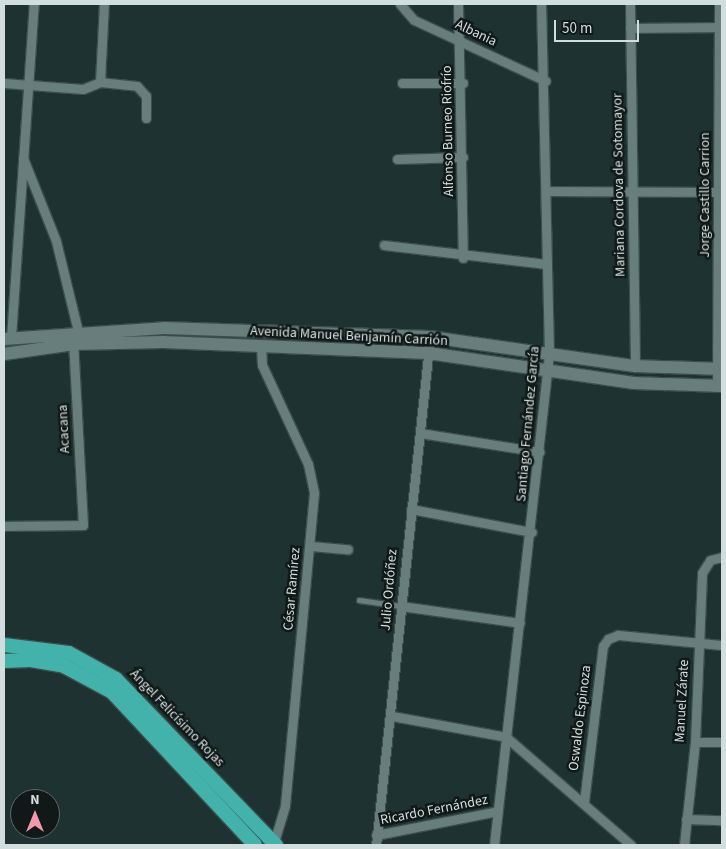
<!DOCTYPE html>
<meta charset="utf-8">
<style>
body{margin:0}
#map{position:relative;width:726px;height:849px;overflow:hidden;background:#1e3331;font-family:"Source Sans 3",sans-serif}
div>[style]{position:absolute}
.roads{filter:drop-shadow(1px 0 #3b4e4c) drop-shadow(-1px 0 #3b4e4c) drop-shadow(0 1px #3b4e4c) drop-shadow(0 -1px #3b4e4c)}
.service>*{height:4.5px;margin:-2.25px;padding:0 2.25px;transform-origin:2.25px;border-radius:2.25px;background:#677e7c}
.minor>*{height:9px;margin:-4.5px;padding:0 4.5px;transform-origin:4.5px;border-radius:4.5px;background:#677e7c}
.secondary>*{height:12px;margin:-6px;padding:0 6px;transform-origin:6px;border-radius:6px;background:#677e7c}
.trunk>*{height:14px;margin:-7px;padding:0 7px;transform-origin:7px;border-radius:7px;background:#42b2ab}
span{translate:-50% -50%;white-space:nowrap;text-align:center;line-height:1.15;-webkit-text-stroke:5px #101918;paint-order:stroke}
.street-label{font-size:14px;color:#d2dedd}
.frame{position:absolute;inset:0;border:5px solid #d2dedd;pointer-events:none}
.north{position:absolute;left:10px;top:789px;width:50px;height:50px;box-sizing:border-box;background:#101918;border:1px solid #5e6867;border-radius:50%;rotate:0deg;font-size:14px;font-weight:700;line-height:20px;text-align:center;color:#d2dedd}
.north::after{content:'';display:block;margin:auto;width:18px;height:22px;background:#f39aa9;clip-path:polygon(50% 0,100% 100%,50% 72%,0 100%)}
.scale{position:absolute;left:554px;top:20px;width:85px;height:22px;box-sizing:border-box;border:2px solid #d2dedd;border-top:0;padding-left:6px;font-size:15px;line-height:18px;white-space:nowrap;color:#d2dedd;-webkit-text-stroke:4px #101918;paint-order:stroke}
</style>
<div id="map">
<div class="roads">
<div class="service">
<div style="left:359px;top:600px;width:42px;rotate:8.1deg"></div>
</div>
<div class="minor">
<div style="left:400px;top:4px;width:21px;rotate:49deg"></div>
<div style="left:414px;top:20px;width:145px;rotate:24.8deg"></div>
<div style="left:458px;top:4px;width:254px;rotate:88.9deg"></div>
<div style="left:630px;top:4px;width:362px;rotate:89.2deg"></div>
<div style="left:630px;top:28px;width:92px;rotate:-0.6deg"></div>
<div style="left:100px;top:82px;width:78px;rotate:-87.1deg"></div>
<div style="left:4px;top:83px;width:79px;rotate:4.3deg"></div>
<div style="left:83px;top:89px;width:18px;rotate:-22deg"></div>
<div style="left:100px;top:82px;width:37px;rotate:6deg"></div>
<div style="left:137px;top:86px;width:13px;rotate:48deg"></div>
<div style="left:146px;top:96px;width:22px;rotate:90deg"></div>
<div style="left:402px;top:83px;width:61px"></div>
<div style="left:23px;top:158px;width:89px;rotate:68.3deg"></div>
<div style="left:56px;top:241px;width:93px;rotate:76.3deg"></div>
<div style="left:397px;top:159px;width:66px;rotate:-1.7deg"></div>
<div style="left:546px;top:191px;width:176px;rotate:0.3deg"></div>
<div style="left:384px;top:245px;width:163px;rotate:6.7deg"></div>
<div style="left:11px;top:338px;width:335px;rotate:-86.1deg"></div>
<div style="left:261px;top:346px;width:19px;rotate:87deg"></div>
<div style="left:262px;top:365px;width:109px;rotate:65.1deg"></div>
<div style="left:308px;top:464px;width:30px;rotate:78deg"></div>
<div style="left:314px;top:493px;width:314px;rotate:95.3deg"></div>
<div style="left:285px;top:806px;width:39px;rotate:107deg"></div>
<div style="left:717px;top:387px;width:383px;rotate:-89.7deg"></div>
<div style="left:420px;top:433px;width:121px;rotate:9deg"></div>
<div style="left:411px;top:509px;width:123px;rotate:10.8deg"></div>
<div style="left:4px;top:526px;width:79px;rotate:-0.7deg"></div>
<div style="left:83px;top:525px;width:186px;rotate:-93.1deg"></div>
<div style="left:310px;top:546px;width:38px;rotate:5deg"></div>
<div style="left:401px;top:606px;width:120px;rotate:8.1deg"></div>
<div style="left:392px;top:716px;width:116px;rotate:10.4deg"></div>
<div style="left:506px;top:737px;width:165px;rotate:40.8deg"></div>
<div style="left:695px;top:742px;width:27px"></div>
<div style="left:584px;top:802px;width:157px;rotate:-83.1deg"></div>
<div style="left:603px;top:646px;width:9px;rotate:-54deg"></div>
<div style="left:608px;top:639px;width:11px;rotate:-22deg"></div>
<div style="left:618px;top:635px;width:104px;rotate:5.5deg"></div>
<div style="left:686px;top:819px;width:36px;rotate:2deg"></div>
<div style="left:376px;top:835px;width:124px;rotate:-11.1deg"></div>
<div style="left:376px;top:845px;width:511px;rotate:-83.93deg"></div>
<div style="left:494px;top:845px;width:494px;rotate:-83.6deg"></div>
<div style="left:549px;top:354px;width:350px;rotate:-91.3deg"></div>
<div style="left:684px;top:845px;width:104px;rotate:-83.9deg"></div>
<div style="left:695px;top:742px;width:169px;rotate:-87.6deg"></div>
<div style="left:702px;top:573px;width:15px;rotate:-58deg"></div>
<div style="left:710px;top:560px;width:12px;rotate:-14deg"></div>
</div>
<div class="secondary">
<div style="left:4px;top:339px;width:160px;rotate:-3.9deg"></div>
<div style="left:164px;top:328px;width:209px;rotate:1.9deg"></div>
<div style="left:373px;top:335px;width:57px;rotate:2deg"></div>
<div style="left:430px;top:337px;width:207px;rotate:8.1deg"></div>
<div style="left:635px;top:366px;width:87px;rotate:2deg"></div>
<div style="left:4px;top:354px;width:71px;rotate:-8.1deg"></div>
<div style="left:74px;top:344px;width:89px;rotate:-1.3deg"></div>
<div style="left:163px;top:342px;width:265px;rotate:2.4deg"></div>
<div style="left:428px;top:353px;width:208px;rotate:8.3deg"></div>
<div style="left:634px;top:383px;width:88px;rotate:2deg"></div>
</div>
<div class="trunk">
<div style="left:4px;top:645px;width:65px;rotate:7deg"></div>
<div style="left:69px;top:653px;width:54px;rotate:29deg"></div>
<div style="left:116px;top:679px;width:231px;rotate:46.1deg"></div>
<div style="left:4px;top:661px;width:27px;rotate:-2deg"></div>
<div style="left:31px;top:660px;width:34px;rotate:10deg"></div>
<div style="left:64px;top:666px;width:55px;rotate:28.4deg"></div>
<div style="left:112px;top:692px;width:209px;rotate:46.9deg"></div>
</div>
</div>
<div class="street-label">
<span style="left:476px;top:33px;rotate:25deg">Albania</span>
<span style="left:448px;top:131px;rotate:-91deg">Alfonso Burneo Riofrío</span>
<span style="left:619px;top:185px;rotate:-91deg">Mariana Cordova de Sotomayor</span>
<span style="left:705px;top:195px;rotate:-90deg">Jorge Castillo Carrion</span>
<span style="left:349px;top:336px;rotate:3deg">Avenida Manuel Benjamín Carrión</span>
<span style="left:528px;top:424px;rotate:-85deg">Santiago Fernández García</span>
<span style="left:64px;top:429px;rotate:-93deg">Acacana</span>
<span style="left:292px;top:589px;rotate:-85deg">César Ramírez</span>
<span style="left:389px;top:590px;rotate:-85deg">Julio Ordóñez</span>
<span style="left:682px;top:701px;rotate:-87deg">Manuel Zárate</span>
<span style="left:177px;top:718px;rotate:46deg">Ángel Felicísimo Rojas</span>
<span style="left:580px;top:718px;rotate:-83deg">Oswaldo Espinoza</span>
<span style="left:434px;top:810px;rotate:-11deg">Ricardo Fernández</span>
</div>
<div class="frame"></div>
<div class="north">N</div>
<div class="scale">50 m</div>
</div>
